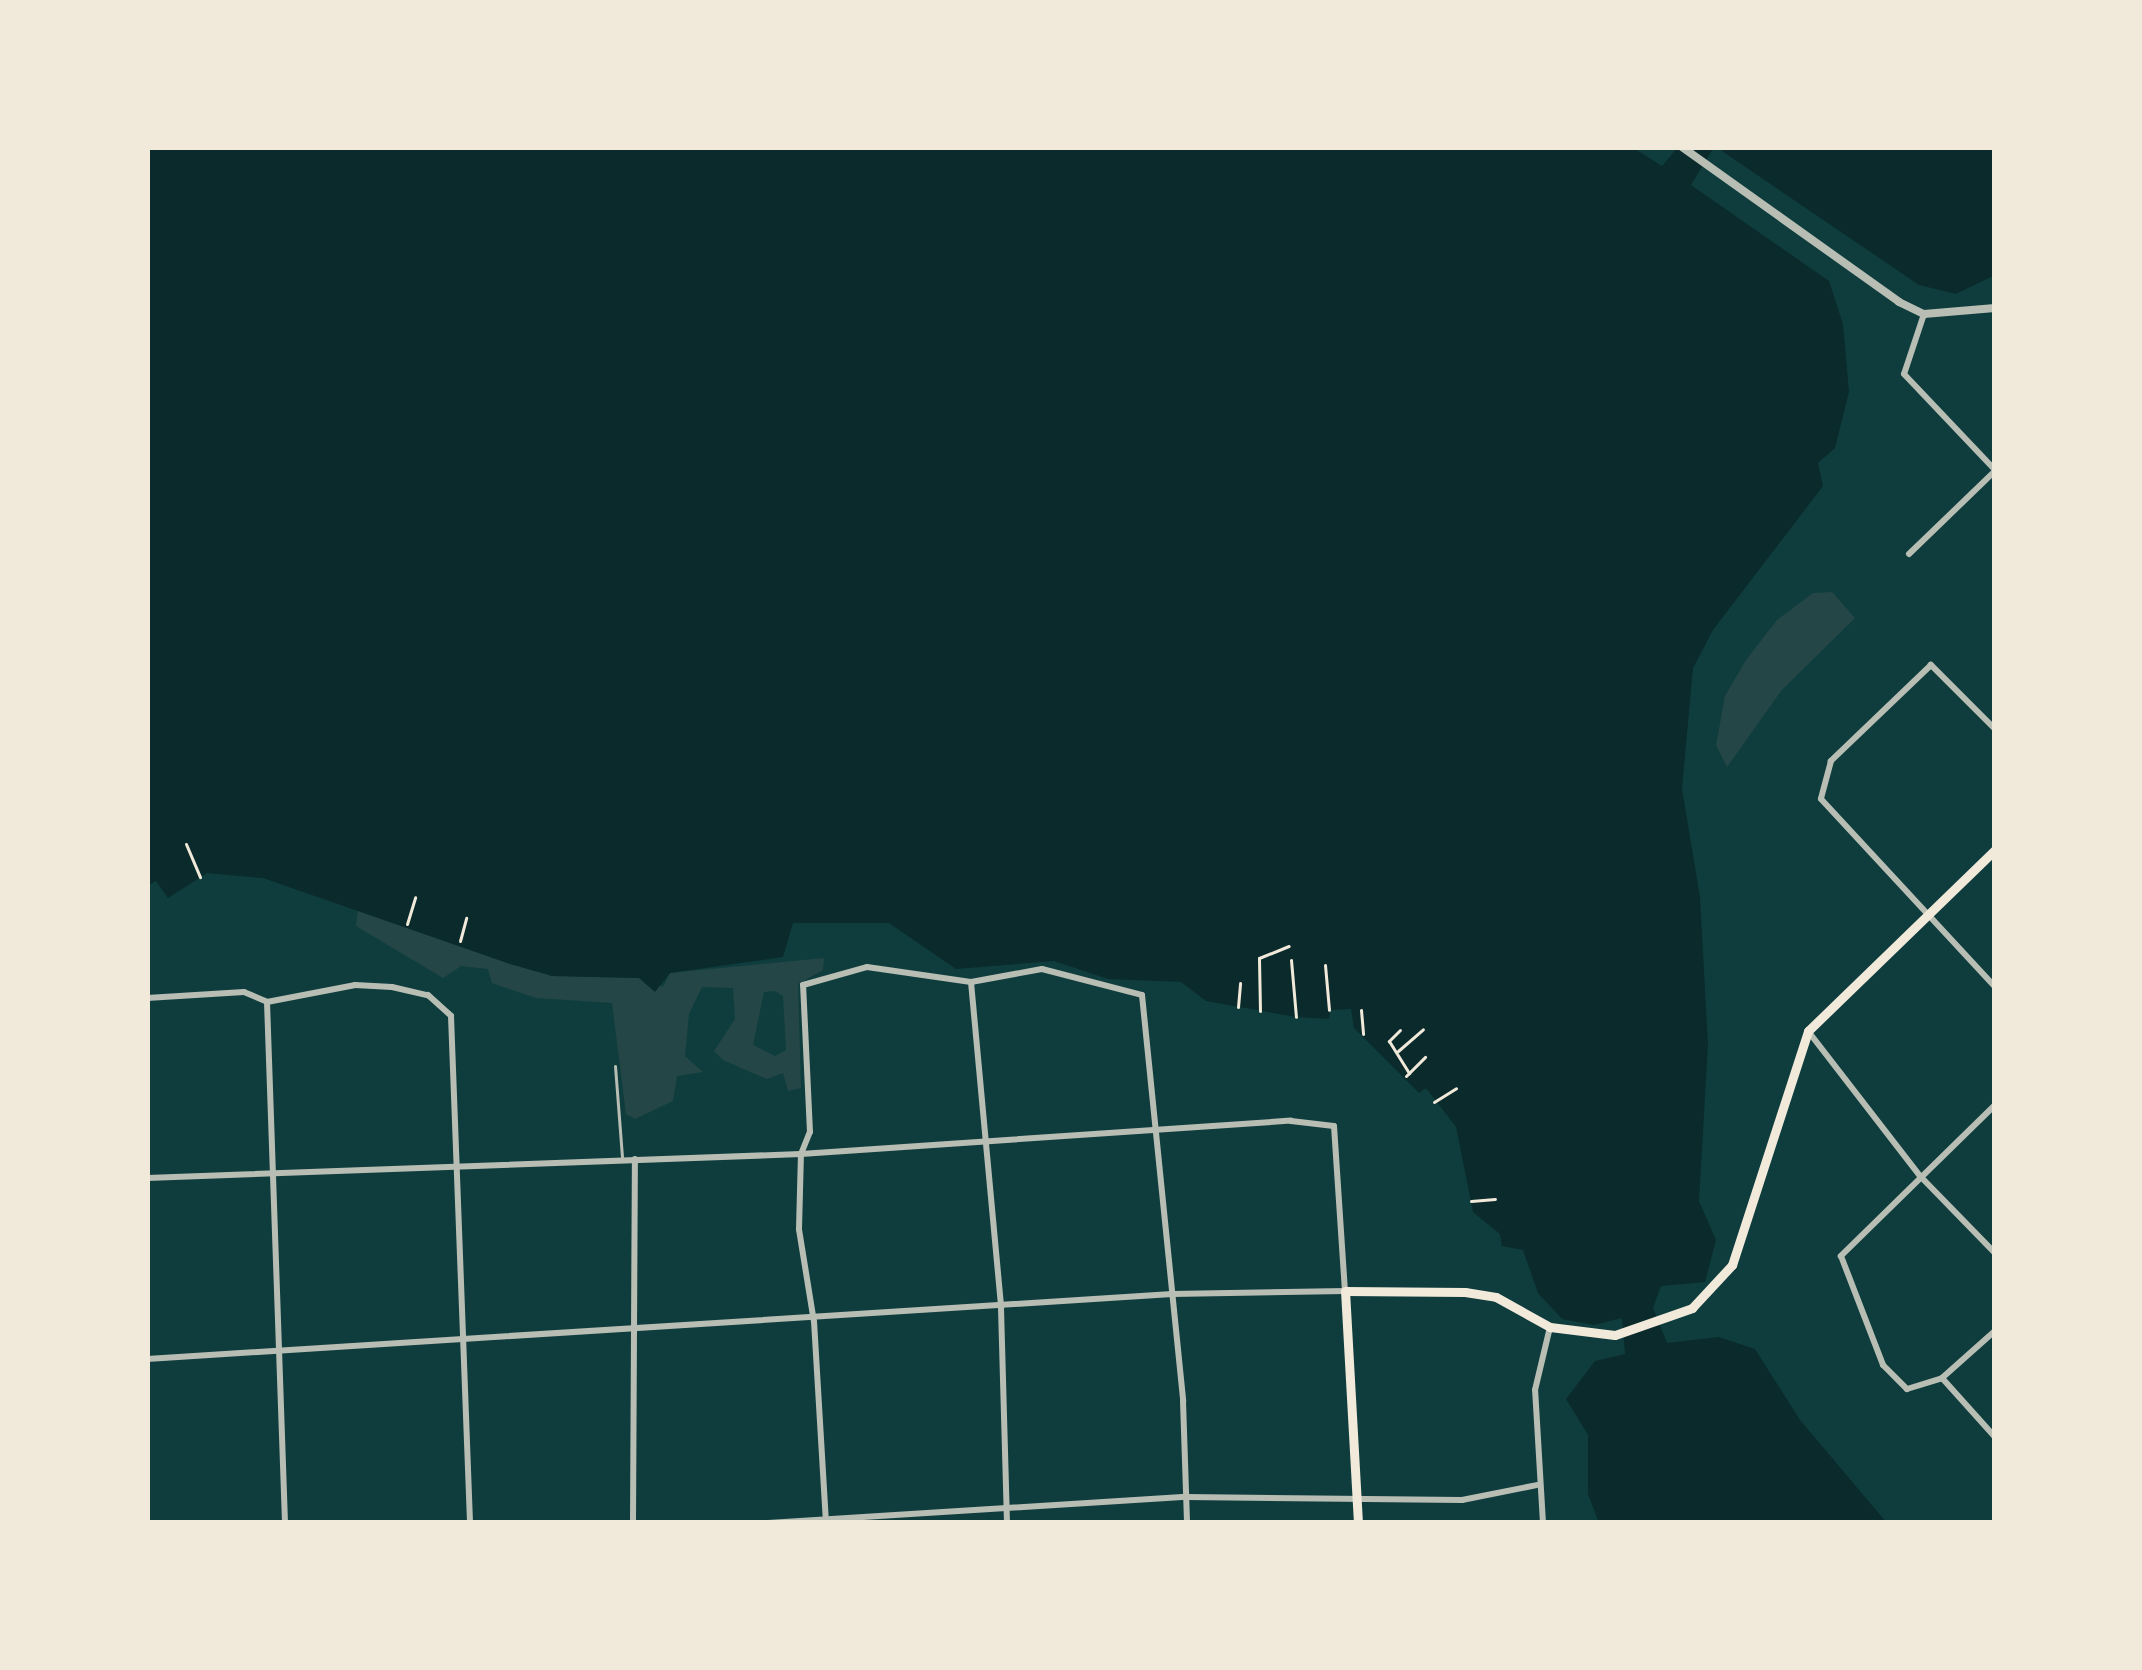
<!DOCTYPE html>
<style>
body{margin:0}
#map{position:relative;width:2142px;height:1670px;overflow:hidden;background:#0f3d3e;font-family:Inter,sans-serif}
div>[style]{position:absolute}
.green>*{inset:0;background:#244646}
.water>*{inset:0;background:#0a2a2b}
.path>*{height:3px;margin:-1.5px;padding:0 1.5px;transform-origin:1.5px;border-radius:1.5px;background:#f1e9da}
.service>*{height:3px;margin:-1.5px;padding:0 1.5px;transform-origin:1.5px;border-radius:1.5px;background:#b8beb3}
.minor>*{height:6px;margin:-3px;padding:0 3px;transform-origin:3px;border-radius:3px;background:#b8beb3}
.tertiary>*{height:8px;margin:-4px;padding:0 4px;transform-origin:4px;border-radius:4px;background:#b8beb3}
.secondary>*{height:9px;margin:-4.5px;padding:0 4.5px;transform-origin:4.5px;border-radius:4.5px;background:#f1e9da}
span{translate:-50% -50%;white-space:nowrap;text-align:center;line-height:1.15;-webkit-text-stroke:10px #f1e9da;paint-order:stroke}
.frame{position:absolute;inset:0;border:150px solid #f1e9da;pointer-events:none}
</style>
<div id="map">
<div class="green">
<div style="clip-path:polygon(1832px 592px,1855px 618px,1781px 691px,1727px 767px,1716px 745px,1725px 696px,1746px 660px,1777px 620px,1813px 593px)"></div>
<div style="clip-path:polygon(evenodd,358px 908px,552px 976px,639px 978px,663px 987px,670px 973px,824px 958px,823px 970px,798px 984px,801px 1088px,788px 1091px,783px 1073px,767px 1079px,723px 1060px,714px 1051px,735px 1019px,733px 988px,702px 987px,689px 1014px,685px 1056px,703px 1072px,677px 1076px,673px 1101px,635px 1119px,626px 1114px,612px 1003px,536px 998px,492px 983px,488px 969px,461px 966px,443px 978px,356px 926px,358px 908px,775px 991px,783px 996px,786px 1050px,775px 1056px,753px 1045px,764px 992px,775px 991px)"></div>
</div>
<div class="water">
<div style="clip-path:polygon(147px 147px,1632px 147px,1662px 166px,1678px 147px,1714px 147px,1691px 185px,1829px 281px,1843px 324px,1849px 392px,1835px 448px,1818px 463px,1823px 486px,1713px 630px,1693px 668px,1682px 789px,1700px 897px,1708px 1044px,1699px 1201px,1716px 1240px,1705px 1282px,1661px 1286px,1653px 1308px,1667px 1343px,1719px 1337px,1755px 1349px,1800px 1420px,1887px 1523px,1599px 1523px,1588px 1494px,1588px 1435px,1566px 1399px,1595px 1361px,1625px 1354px,1622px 1318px,1594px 1325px,1562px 1319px,1538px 1293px,1523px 1250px,1502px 1246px,1500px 1234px,1473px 1212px,1456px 1127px,1426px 1088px,1419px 1093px,1354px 1028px,1351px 1009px,1330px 1010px,1329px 1019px,1296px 1017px,1206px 1001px,1181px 982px,1108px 979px,1054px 961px,956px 969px,889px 923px,793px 923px,783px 957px,670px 973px,655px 992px,639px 978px,552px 976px,510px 964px,263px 878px,207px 873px,168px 898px,156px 881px,147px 886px)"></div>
<div style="clip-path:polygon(1716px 147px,1995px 147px,1995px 275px,1956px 294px,1919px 285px)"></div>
</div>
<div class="path">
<div style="left:186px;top:844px;width:36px;rotate:67deg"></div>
<div style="left:407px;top:924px;width:28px;rotate:-73deg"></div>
<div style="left:460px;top:941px;width:24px;rotate:-75deg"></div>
<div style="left:1291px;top:960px;width:57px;rotate:85deg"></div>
<div style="left:1325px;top:965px;width:45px;rotate:84.9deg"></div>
<div style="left:1238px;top:1007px;width:24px;rotate:-85deg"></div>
<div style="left:1361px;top:1010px;width:24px;rotate:85deg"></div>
<div style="left:1260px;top:1011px;width:53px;rotate:-91.1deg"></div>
<div style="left:1259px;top:958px;width:32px;rotate:-22deg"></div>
<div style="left:1400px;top:1030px;width:16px;rotate:135deg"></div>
<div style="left:1389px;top:1041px;width:38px;rotate:58deg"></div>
<div style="left:1398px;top:1051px;width:33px;rotate:-41deg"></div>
<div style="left:1406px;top:1076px;width:27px;rotate:-45deg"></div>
<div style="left:1434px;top:1102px;width:26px;rotate:-32deg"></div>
<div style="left:1471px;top:1201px;width:24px;rotate:-5deg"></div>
</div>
<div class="service">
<div style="left:615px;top:1066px;width:91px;rotate:85.6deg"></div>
</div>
<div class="minor">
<div style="left:1924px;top:314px;width:63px;rotate:108.4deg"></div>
<div style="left:1904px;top:374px;width:132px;rotate:46.5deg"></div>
<div style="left:1909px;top:554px;width:120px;rotate:-44deg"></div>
<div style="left:1995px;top:729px;width:91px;rotate:-135deg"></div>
<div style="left:1931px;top:665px;width:139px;rotate:136.2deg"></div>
<div style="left:1831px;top:761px;width:39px;rotate:105deg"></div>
<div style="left:1821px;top:799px;width:256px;rotate:47.2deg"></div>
<div style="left:971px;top:982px;width:327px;rotate:84.7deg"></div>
<div style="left:1001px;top:1308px;width:215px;rotate:88.4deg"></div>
<div style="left:147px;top:998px;width:97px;rotate:-3.5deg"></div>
<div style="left:244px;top:992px;width:25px;rotate:23deg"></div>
<div style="left:267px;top:1002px;width:90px;rotate:-10.9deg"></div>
<div style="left:355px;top:985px;width:37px;rotate:3deg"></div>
<div style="left:392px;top:987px;width:37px;rotate:13deg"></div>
<div style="left:428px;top:995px;width:31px;rotate:42deg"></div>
<div style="left:451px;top:1016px;width:507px;rotate:87.85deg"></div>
<div style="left:267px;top:1002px;width:521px;rotate:88.02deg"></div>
<div style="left:1808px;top:1031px;width:183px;rotate:52.3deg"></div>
<div style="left:1920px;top:1176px;width:107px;rotate:45.8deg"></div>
<div style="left:1995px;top:1105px;width:216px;rotate:135.6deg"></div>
<div style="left:1841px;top:1256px;width:117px;rotate:68.9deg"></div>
<div style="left:1883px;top:1365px;width:34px;rotate:45deg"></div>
<div style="left:1907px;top:1389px;width:37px;rotate:-17deg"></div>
<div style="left:1942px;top:1378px;width:71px;rotate:-41.6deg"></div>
<div style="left:147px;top:1178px;width:654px;rotate:-2.1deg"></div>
<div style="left:801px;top:1154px;width:491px;rotate:-3.9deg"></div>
<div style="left:1291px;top:1121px;width:43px;rotate:6.6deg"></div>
<div style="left:1334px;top:1126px;width:165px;rotate:86.2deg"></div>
<div style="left:1345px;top:1291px;width:173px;rotate:179deg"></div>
<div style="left:1172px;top:1294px;width:1027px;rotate:176.37deg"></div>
<div style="left:1942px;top:1378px;width:79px;rotate:48.1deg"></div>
<div style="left:633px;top:1523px;width:364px;rotate:-89.7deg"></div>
<div style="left:768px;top:1523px;width:419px;rotate:-3.6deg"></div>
<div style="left:1186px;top:1497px;width:276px;rotate:0.6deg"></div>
<div style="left:1462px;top:1500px;width:76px;rotate:-11.3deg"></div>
<div style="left:826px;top:1523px;width:201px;rotate:-93.4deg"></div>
<div style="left:814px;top:1322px;width:94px;rotate:-99.2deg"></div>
<div style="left:799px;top:1229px;width:75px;rotate:-88.5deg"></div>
<div style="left:801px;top:1154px;width:24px;rotate:-68deg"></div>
<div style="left:810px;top:1132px;width:147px;rotate:-92.7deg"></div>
<div style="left:803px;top:985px;width:66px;rotate:-15.7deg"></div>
<div style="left:867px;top:967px;width:105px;rotate:8.2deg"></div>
<div style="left:971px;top:982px;width:72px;rotate:-10.4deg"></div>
<div style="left:1042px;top:969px;width:103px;rotate:14.6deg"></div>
<div style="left:1142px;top:995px;width:408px;rotate:84.2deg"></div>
<div style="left:1183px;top:1401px;width:122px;rotate:88.1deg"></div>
<div style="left:1543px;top:1523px;width:133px;rotate:-93.4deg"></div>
<div style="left:1535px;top:1390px;width:65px;rotate:-76.6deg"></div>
</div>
<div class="tertiary">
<div style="left:1682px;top:147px;width:267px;rotate:35.5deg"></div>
<div style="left:1899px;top:302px;width:28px;rotate:26deg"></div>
<div style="left:1924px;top:314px;width:71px;rotate:-4.8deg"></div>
</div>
<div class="secondary">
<div style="left:1358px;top:1523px;width:232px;rotate:-93.2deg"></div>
<div style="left:1345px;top:1291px;width:120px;rotate:0.5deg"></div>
<div style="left:1465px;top:1292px;width:31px;rotate:9deg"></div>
<div style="left:1496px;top:1297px;width:62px;rotate:29.1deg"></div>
<div style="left:1550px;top:1327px;width:65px;rotate:7deg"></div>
<div style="left:1615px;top:1335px;width:82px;rotate:-19.3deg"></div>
<div style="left:1692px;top:1308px;width:59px;rotate:-47.1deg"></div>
<div style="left:1732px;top:1265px;width:246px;rotate:-72deg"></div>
<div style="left:1808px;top:1031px;width:260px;rotate:-44.1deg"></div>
</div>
<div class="frame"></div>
</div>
